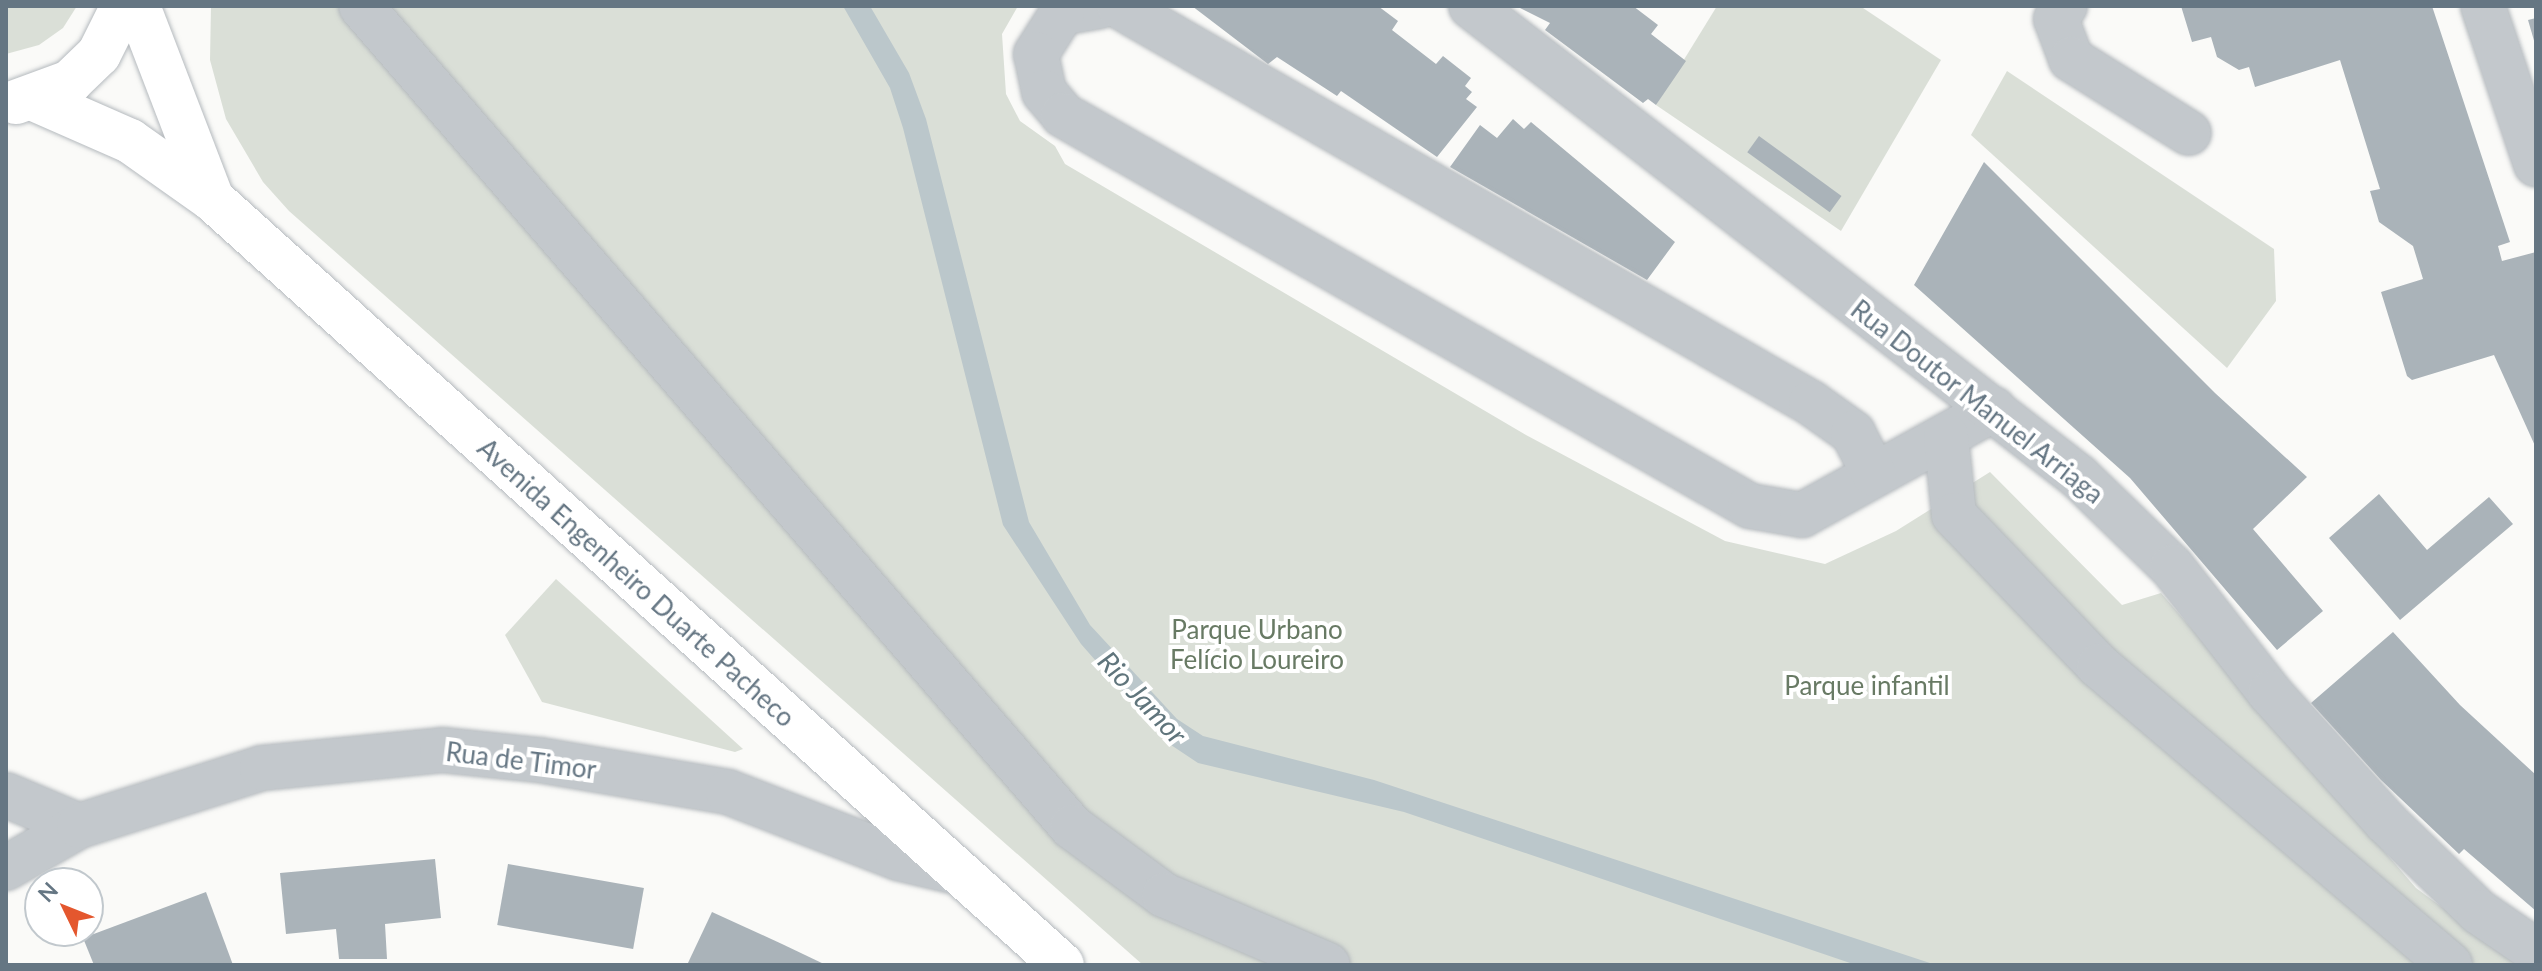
<!DOCTYPE html>
<html>
<head>
<meta charset="utf-8">
<style>
	body { margin:0 }
	#map { position:relative; width:2542px; height:971px; overflow:hidden; background:#fafaf8; font-family:Lato,sans-serif }
	div>[style] { position:absolute }
	.green>* { inset:0; background:#dadfd7 }
	.water>* { inset:0; background:#bbc7cb }
	.building>* { inset:0; background:#aab3b9; transform-origin:0 0 }
	.roads { filter:drop-shadow(0 0 2px #b5babe) drop-shadow(0 0 2px #b5babe) }
	.minor>* { height:44px; margin:-22px; padding:0 22px; transform-origin:22px; border-radius:22px; background:#c3c8cc }
	.major>* { height:44px; margin:-22px; padding:0 22px; transform-origin:22px; border-radius:22px; background:#fff }
	span { translate:-50% -50%; white-space:nowrap; text-align:center; line-height:1.15; -webkit-text-stroke:8px #fff; paint-order:stroke }
	.street-label { font-size:26px; color:#657683 }
	.park-label { font-size:26px; color:#687a64 }
	.water-label { font-size:28px; color:#60757c; font-style:italic }
	.frame { position:absolute; inset:0; border:8px solid #657683; pointer-events:none }
	.north { position:absolute; left:24px; top:867px; width:80px; height:80px; box-sizing:border-box; background:#fff; border:2px solid #c1c8cd; border-radius:50%; rotate:313deg; font-size:22px; font-weight:700; line-height:32px; text-align:center; color:#657683 }
	.north::after { content:''; display:block; margin:auto; width:28px; height:36px; background:#e4572e; clip-path:polygon(50% 0,100% 100%,50% 72%,0 100%) }
</style>
</head>
<body>
<div id="map">
	<div class="green">
		<i style="clip-path:polygon(6px 6px,77px 6px,63px 28px,39px 45px,6px 54px)"></i>
		<i style="clip-path:polygon(211px 6px,1018px 6px,1002px 34px,1006px 94px,1020px 121px,1055px 146px,1065px 164px,1526px 435px,1725px 541px,1825px 564px,1896px 531px,1990px 472px,2122px 605px,2161px 593px,2416px 888px,2520px 965px,1143px 965px,289px 211px,263px 182px,226px 119px,210px 60px)"></i>
		<i style="clip-path:polygon(1717px 6px,1860px 6px,1941px 60px,1841px 231px,1656px 105px)"></i>
		<i style="clip-path:polygon(2007px 71px,2274px 249px,2276px 301px,2227px 368px,1971px 135px)"></i>
		<i style="clip-path:polygon(556px 579px,743px 749px,735px 752px,542px 702px,505px 635px)"></i>
	</div>
	<div class="water">
		<i style="clip-path:polygon(843px 6px,870px 6px,909px 73px,926px 119px,1029px 522px,1090px 625px,1177px 719px,1203px 736px,1374px 780px,1936px 965px,1856px 965px,1404px 812px,1198px 763px,1168px 743px,1081px 644px,1003px 525px,903px 128px,890px 88px)"></i>
	</div>
	<div class="building">
		<i style="clip-path:polygon(1192px 6px,1378px 6px,1398px 21px,1392px 30px,1436px 64px,1443px 56px,1471px 78px,1465px 86px,1472px 92px,1466px 99px,1477px 107px,1437px 157px,1341px 91px,1337px 96px,1277px 57px,1268px 64px)"></i>
		<i style="clip-path:polygon(1516px 6px,1633px 6px,1658px 25px,1651px 34px,1686px 61px,1656px 105px,1648px 99px,1643px 103px,1545px 30px,1550px 23px)"></i>
		<i style="clip-path:polygon(2181px 6px,2432px 6px,2510px 242px,2498px 246px,2502px 261px,2536px 252px,2536px 448px,2494px 355px,2412px 380px,2407px 376px,2381px 292px,2423px 279px,2413px 246px,2379px 222px,2370px 191px,2380px 189px,2340px 60px,2255px 87px,2249px 67px,2239px 70px,2217px 57px,2211px 37px,2192px 42px)"></i>
		<i style="clip-path:polygon(2536px 18px,2536px 44px,2535px 44px,2528px 20px)"></i>
		<i style="clip-path:polygon(1513px 119px,1524px 129px,1531px 122px,1675px 242px,1647px 280px,1450px 167px,1480px 125px,1497px 138px)"></i>
		<i style="left:1759px;top:136px;width:102px;height:20px;rotate:36deg"></i>
		<i style="clip-path:polygon(1984px 162px,2215px 393px,2307px 477px,2253px 529px,2323px 611px,2277px 650px,2130px 478px,1914px 285px)"></i>
		<i style="clip-path:polygon(2379px 494px,2427px 550px,2489px 497px,2513px 524px,2400px 620px,2329px 538px)"></i>
		<i style="clip-path:polygon(2393px 632px,2460px 705px,2536px 775px,2536px 911px,2464px 849px,2459px 854px,2381px 780px,2311px 703px)"></i>
		<i style="clip-path:polygon(435px 859px,441px 918px,385px 924px,387px 959px,339px 959px,336px 929px,286px 934px,280px 873px)"></i>
		<i style="left:508px;top:864px;width:138px;height:62px;rotate:10deg"></i>
		<i style="clip-path:polygon(206px 892px,233px 965px,94px 965px,83px 938px)"></i>
		<i style="clip-path:polygon(712px 912px,782px 944px,826px 965px,687px 965px)"></i>
	</div>
	<div class="roads">
		<div class="minor">
			<i style="left:361px;top:6px;width:1086px;rotate:49.11deg"></i>
			<i style="left:1072px;top:827px;width:114px;rotate:36.5deg"></i>
			<i style="left:1164px;top:895px;width:178px;rotate:23.1deg"></i>
			<i style="left:1100px;top:6px;width:39px;rotate:170deg"></i>
			<i style="left:1062px;top:13px;width:49px;rotate:122.4deg"></i>
			<i style="left:1036px;top:54px;width:39px;rotate:78deg"></i>
			<i style="left:1044px;top:92px;width:30px;rotate:50deg"></i>
			<i style="left:1063px;top:115px;width:790px;rotate:29.65deg"></i>
			<i style="left:1750px;top:506px;width:53px;rotate:9.8deg"></i>
			<i style="left:1802px;top:515px;width:219px;rotate:-28.9deg"></i>
			<i style="left:1119px;top:6px;width:798px;rotate:29.84deg"></i>
			<i style="left:1811px;top:403px;width:52px;rotate:35.5deg"></i>
			<i style="left:1853px;top:433px;width:46px;rotate:62.9deg"></i>
			<i style="left:1471px;top:6px;width:769px;rotate:37.76deg"></i>
			<i style="left:2079px;top:477px;width:129px;rotate:44.1deg"></i>
			<i style="left:2172px;top:567px;width:160px;rotate:52.1deg"></i>
			<i style="left:2270px;top:693px;width:173px;rotate:48deg"></i>
			<i style="left:2386px;top:822px;width:129px;rotate:44.1deg"></i>
			<i style="left:2479px;top:912px;width:69px;rotate:34.4deg"></i>
			<i style="left:2065px;top:6px;width:16px;rotate:125deg"></i>
			<i style="left:2056px;top:19px;width:43px;rotate:69.4deg"></i>
			<i style="left:2071px;top:59px;width:139px;rotate:32.1deg"></i>
			<i style="left:2483px;top:6px;width:167px;rotate:71.5deg"></i>
			<i style="left:1946px;top:436px;width:79px;rotate:84.2deg"></i>
			<i style="left:1954px;top:515px;width:209px;rotate:46.2deg"></i>
			<i style="left:2099px;top:666px;width:461px;rotate:40.4deg"></i>
			<i style="left:6px;top:795px;width:79px;rotate:23deg"></i>
			<i style="left:6px;top:868px;width:84px;rotate:-29.9deg"></i>
			<i style="left:79px;top:826px;width:192px;rotate:-17.6deg"></i>
			<i style="left:262px;top:768px;width:181px;rotate:-5.7deg"></i>
			<i style="left:442px;top:750px;width:98px;rotate:5.9deg"></i>
			<i style="left:539px;top:760px;width:192px;rotate:9.6deg"></i>
			<i style="left:728px;top:792px;width:182px;rotate:21.2deg"></i>
			<i style="left:898px;top:858px;width:61px;rotate:13.3deg"></i>
		</div>
		<div class="major">
			<i style="left:138px;top:6px;width:207px;rotate:69deg"></i>
			<i style="left:32px;top:98px;width:107px;rotate:23.7deg"></i>
			<i style="left:130px;top:141px;width:100px;rotate:35.3deg"></i>
			<i style="left:212px;top:199px;width:1144px;rotate:42.02deg"></i>
			<i style="left:16px;top:102px;width:58px;rotate:-20.3deg"></i>
			<i style="left:70px;top:82px;width:40px;rotate:-44deg"></i>
			<i style="left:99px;top:54px;width:54px;rotate:-63.4deg"></i>
		</div>
	</div>
	<div class="street-label">
		<span style="left:1977px;top:402px;rotate:38deg">Rua Doutor Manuel Arriaga</span>
		<span style="left:636px;top:583px;rotate:42deg">Avenida Engenheiro Duarte Pacheco</span>
		<span style="left:521px;top:761px;rotate:7deg">Rua de Timor</span>
	</div>
	<div class="park-label">
		<span style="left:1257px;top:645px">Parque Urbano<br>Felício Loureiro</span>
		<span style="left:1867px;top:686px">Parque infantil</span>
	</div>
	<div class="water-label">
		<span style="left:1143px;top:697px;rotate:47deg">Rio Jamor</span>
	</div>
	<div class="frame"></div>
	<div class="north">N</div>
</div>
</body>
</html>
